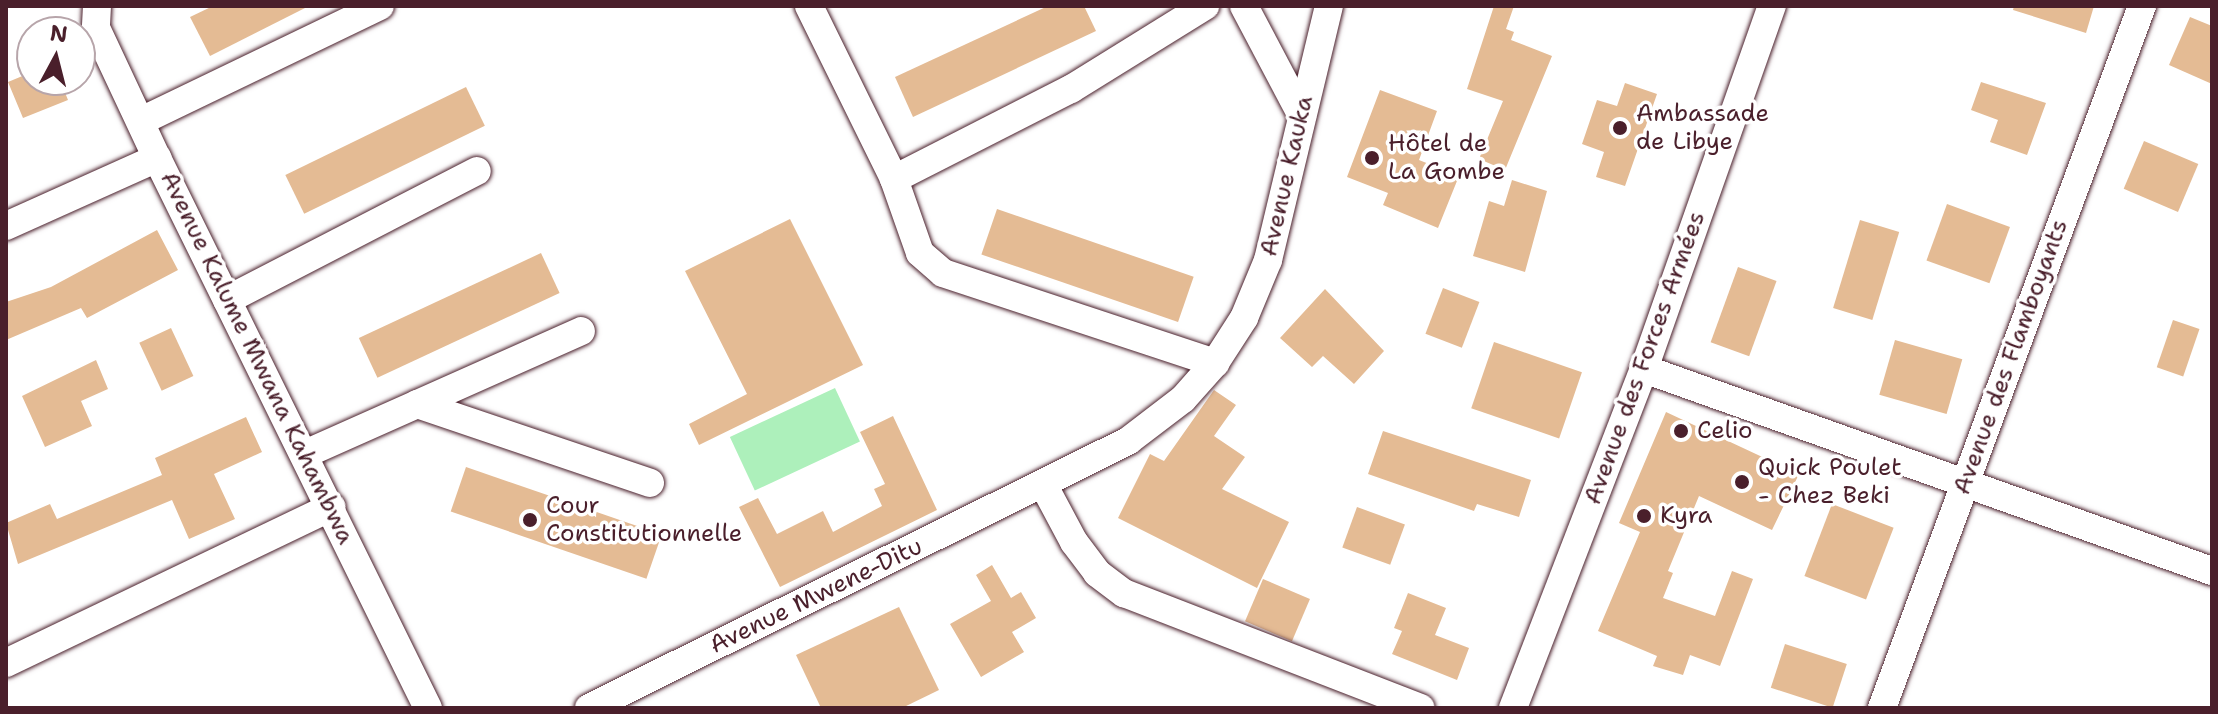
<!DOCTYPE html>
<html>
<head>
<meta charset="utf-8">
<style>
	body { margin:0 }
	#map { position:relative; width:2218px; height:714px; overflow:hidden; background:#fff; font-family:"Shantell Sans",sans-serif }
	div>[style] { position:absolute }
	.green>* { inset:0; background:#adf0bb; transform-origin:0 0 }
	.building>* { inset:0; background:#e4bb94; transform-origin:0 0 }
	.roads { filter:drop-shadow(0 0 2px #4a1f2b) drop-shadow(0 0 2px #4a1f2b) }
	.minor>* { height:28px; margin:-14px; padding:0 14px; transform-origin:14px; border-radius:14px; background:#fff }
	.dots>* { width:22px; height:22px; translate:-50% -50%; box-sizing:border-box; border:4px solid #fff; border-radius:50% }
	span { translate:-50% -50%; white-space:nowrap; text-align:center; line-height:1.15; -webkit-text-stroke:7px #fff; paint-order:stroke }
	.poi-label { font-size:24px; color:#4a1f2b }
	.left { translate:0 -50%; text-align:left }
	.street-label { font-size:24px; color:#4a1f2b }
	.frame { position:absolute; inset:0; border:8px solid #4a1f2b; pointer-events:none }
	.north { position:absolute; left:16px; top:16px; width:80px; height:80px; box-sizing:border-box; background:#fff; border:2px solid #b7a5aa; border-radius:50%; rotate:7deg; font-size:22px; font-weight:700; line-height:32px; text-align:center; color:#4a1f2b }
	.north::after { content:''; display:block; margin:auto; width:28px; height:36px; background:#4a1f2b; clip-path:polygon(50% 0,100% 100%,50% 72%,0 100%) }
</style>
</head>
<body>
<div id="map">
	<div class="green">
		<i style="left:835px;top:388px;width:59px;height:116px;rotate:65deg"></i>
	</div>
	<div class="building">
		<i style="clip-path:polygon(213px 6px,309px 6px,210px 56px,190px 17px)"></i>
		<i style="clip-path:polygon(1048px 6px,1084px 6px,1096px 31px,913px 117px,895px 77px)"></i>
		<i style="clip-path:polygon(1494px 6px,1514px 6px,1506px 29px,1514px 32px,1511px 40px,1552px 56px,1505px 170px,1479px 159px,1503px 101px,1467px 89px)"></i>
		<i style="clip-path:polygon(2014px 6px,2094px 6px,2086px 33px,2013px 10px)"></i>
		<i style="clip-path:polygon(2190px 17px,2212px 26px,2212px 84px,2169px 65px)"></i>
		<i style="clip-path:polygon(32px 72px,32px 80px,60px 80px,68px 100px,23px 118px,8px 82px)"></i>
		<i style="clip-path:polygon(1981px 82px,2046px 103px,2027px 155px,1990px 142px,1998px 120px,1971px 110px)"></i>
		<i style="clip-path:polygon(1625px 83px,1657px 94px,1625px 186px,1596px 177px,1604px 152px,1582px 144px,1597px 100px,1617px 106px)"></i>
		<i style="left:466px;top:87px;width:43px;height:201px;rotate:64deg"></i>
		<i style="clip-path:polygon(1380px 90px,1437px 111px,1419px 160px,1459px 176px,1438px 228px,1383px 205px,1388px 193px,1347px 177px)"></i>
		<i style="left:2144px;top:141px;width:59px;height:52px;rotate:23deg"></i>
		<i style="clip-path:polygon(1512px 180px,1547px 191px,1525px 272px,1473px 256px,1489px 201px,1504px 206px)"></i>
		<i style="left:1947px;top:204px;width:67px;height:60px;rotate:20deg"></i>
		<i style="left:997px;top:209px;width:208px;height:48px;rotate:19deg"></i>
		<i style="clip-path:polygon(790px 219px,863px 365px,699px 445px,689px 424px,747px 394px,685px 271px)"></i>
		<i style="left:1860px;top:220px;width:41px;height:92px;rotate:17deg"></i>
		<i style="clip-path:polygon(157px 230px,178px 270px,87px 318px,81px 308px,6px 340px,6px 302px,51px 287px)"></i>
		<i style="left:541px;top:253px;width:44px;height:201px;rotate:65deg"></i>
		<i style="left:1738px;top:267px;width:41px;height:80px;rotate:20deg"></i>
		<i style="left:1443px;top:288px;width:39px;height:49px;rotate:21deg"></i>
		<i style="clip-path:polygon(1325px 289px,1384px 351px,1354px 384px,1323px 356px,1312px 367px,1280px 338px)"></i>
		<i style="left:2173px;top:320px;width:28px;height:50px;rotate:19deg"></i>
		<i style="left:171px;top:328px;width:53px;height:35px;rotate:65deg"></i>
		<i style="left:1895px;top:340px;width:70px;height:57px;rotate:16deg"></i>
		<i style="left:1494px;top:342px;width:93px;height:70px;rotate:19deg"></i>
		<i style="clip-path:polygon(96px 360px,108px 389px,81px 401px,92px 426px,45px 447px,22px 396px)"></i>
		<i style="clip-path:polygon(1214px 390px,1236px 405px,1214px 436px,1245px 457px,1222px 489px,1289px 522px,1257px 588px,1118px 518px,1150px 454px,1164px 461px)"></i>
		<i style="clip-path:polygon(1666px 412px,1799px 474px,1772px 530px,1699px 496px,1668px 571px,1673px 573px,1663px 598px,1715px 616px,1732px 571px,1753px 579px,1720px 666px,1690px 655px,1683px 675px,1653px 666px,1657px 656px,1598px 631px,1640px 532px,1619px 523px)"></i>
		<i style="clip-path:polygon(893px 416px,937px 510px,780px 587px,739px 507px,758px 498px,777px 534px,823px 511px,833px 532px,882px 506px,874px 489px,885px 484px,860px 432px)"></i>
		<i style="clip-path:polygon(246px 417px,262px 452px,214px 474px,235px 519px,189px 539px,172px 500px,18px 564px,6px 523px,50px 504px,57px 519px,162px 475px,155px 458px)"></i>
		<i style="clip-path:polygon(1383px 431px,1531px 480px,1519px 517px,1477px 504px,1474px 511px,1368px 474px)"></i>
		<i style="left:466px;top:467px;width:207px;height:47px;rotate:19deg"></i>
		<i style="left:1832px;top:504px;width:66px;height:77px;rotate:21deg"></i>
		<i style="left:1357px;top:507px;width:51px;height:43px;rotate:20deg"></i>
		<i style="clip-path:polygon(992px 565px,1011px 598px,1021px 592px,1036px 618px,1012px 632px,1024px 652px,981px 677px,950px 624px,991px 601px,976px 575px)"></i>
		<i style="left:1263px;top:579px;width:51px;height:46px;rotate:23deg"></i>
		<i style="clip-path:polygon(1408px 593px,1446px 608px,1435px 635px,1469px 648px,1457px 680px,1392px 654px,1402px 631px,1394px 628px)"></i>
		<i style="clip-path:polygon(899px 607px,939px 690px,902px 708px,821px 708px,796px 655px)"></i>
		<i style="left:1785px;top:644px;width:65px;height:46px;rotate:18deg"></i>
	</div>
	<div class="roads">
		<div class="minor">
			<i style="left:97px;top:6px;width:22px;rotate:93deg"></i>
			<i style="left:96px;top:28px;width:144px;rotate:64.9deg"></i>
			<i style="left:157px;top:158px;width:613px;rotate:63.77deg"></i>
			<i style="left:809px;top:6px;width:193px;rotate:63.8deg"></i>
			<i style="left:894px;top:179px;width:78px;rotate:70.6deg"></i>
			<i style="left:920px;top:253px;width:30px;rotate:41deg"></i>
			<i style="left:943px;top:273px;width:287px;rotate:18.3deg"></i>
			<i style="left:1244px;top:6px;width:124px;rotate:62.2deg"></i>
			<i style="left:141px;top:121px;width:265px;rotate:-25.7deg"></i>
			<i style="left:894px;top:179px;width:199px;rotate:-27deg"></i>
			<i style="left:1071px;top:89px;width:158px;rotate:-31.8deg"></i>
			<i style="left:6px;top:226px;width:166px;rotate:-24.2deg"></i>
			<i style="left:227px;top:300px;width:281px;rotate:-27.3deg"></i>
			<i style="left:1644px;top:369px;width:603px;rotate:19.58deg"></i>
			<i style="left:417px;top:404px;width:246px;rotate:18.7deg"></i>
			<i style="left:305px;top:454px;width:302px;rotate:-24deg"></i>
			<i style="left:1043px;top:484px;width:66px;rotate:61.9deg"></i>
			<i style="left:1074px;top:542px;width:39px;rotate:53deg"></i>
			<i style="left:1097px;top:573px;width:34px;rotate:37deg"></i>
			<i style="left:1124px;top:593px;width:318px;rotate:21.2deg"></i>
			<i style="left:6px;top:663px;width:361px;rotate:-25.6deg"></i>
			<i style="left:589px;top:708px;width:602px;rotate:-26.35deg"></i>
			<i style="left:1128px;top:441px;width:69px;rotate:-37.4deg"></i>
			<i style="left:1183px;top:399px;width:48px;rotate:-48.4deg"></i>
			<i style="left:1215px;top:363px;width:54px;rotate:-57.2deg"></i>
			<i style="left:1244px;top:318px;width:63px;rotate:-67.5deg"></i>
			<i style="left:1268px;top:260px;width:261px;rotate:-76.5deg"></i>
			<i style="left:1513px;top:708px;width:363px;rotate:-68.9deg"></i>
			<i style="left:1644px;top:369px;width:385px;rotate:-70.6deg"></i>
			<i style="left:1882px;top:708px;width:749px;rotate:-69.68deg"></i>
		</div>
	</div>
	<div class="dots">
		<i style="left:1620px;top:128px;background:#4a1f2b"></i>
		<i style="left:1372px;top:158px;background:#4a1f2b"></i>
		<i style="left:1681px;top:431px;background:#4a1f2b"></i>
		<i style="left:1742px;top:482px;background:#4a1f2b"></i>
		<i style="left:1644px;top:516px;background:#4a1f2b"></i>
		<i style="left:530px;top:520px;background:#4a1f2b"></i>
	</div>
	<div class="poi-label">
		<span class="left" style="left:1636px;top:128px">Ambassade<br>de Libye</span>
		<span class="left" style="left:1388px;top:158px">Hôtel de<br>La Gombe</span>
		<span class="left" style="left:1697px;top:431px">Celio</span>
		<span class="left" style="left:1758px;top:482px">Quick Poulet<br>- Chez Beki</span>
		<span class="left" style="left:546px;top:520px">Cour<br>Constitutionnelle</span>
		<span class="left" style="left:1660px;top:516px">Kyra</span>
	</div>
	<div class="street-label">
		<span style="left:1287px;top:176px;rotate:-77deg">Avenue Kauka</span>
		<span style="left:2011px;top:357px;rotate:-70deg">Avenue des Flamboyants</span>
		<span style="left:257px;top:358px;rotate:64deg">Avenue Kalume Mwana Kahambwa</span>
		<span style="left:1645px;top:358px;rotate:-70deg">Avenue des Forces Armées</span>
		<span style="left:816px;top:596px;rotate:-26deg">Avenue Mwene-Ditu</span>
	</div>
	<div class="frame"></div>
	<div class="north">N</div>
</div>
</body>
</html>
